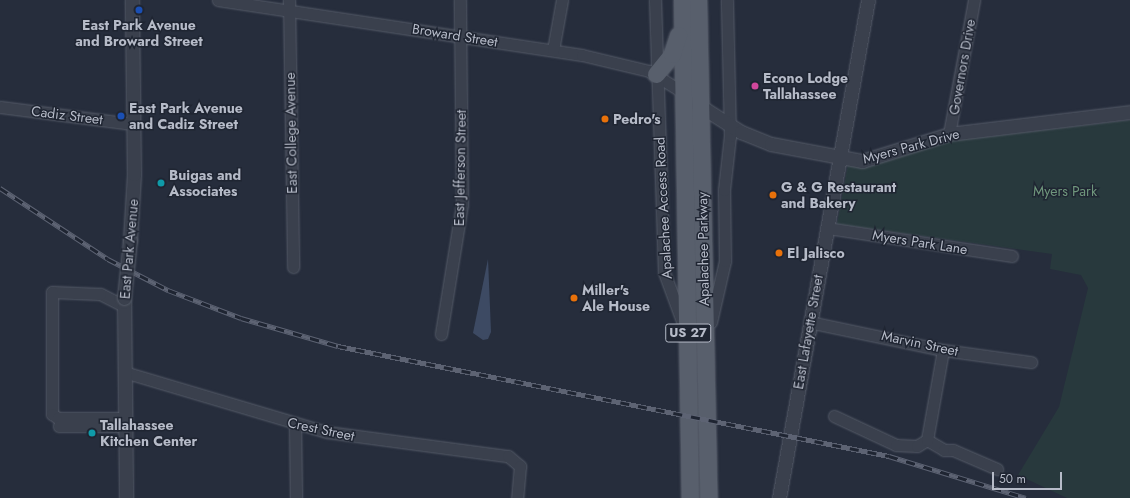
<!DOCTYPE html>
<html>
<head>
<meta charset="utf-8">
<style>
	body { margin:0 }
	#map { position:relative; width:1130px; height:498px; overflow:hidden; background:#262d3c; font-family:Jost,sans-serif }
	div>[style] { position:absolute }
	.green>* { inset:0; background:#28393d }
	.water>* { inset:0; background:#3d4a63 }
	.roads { filter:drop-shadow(0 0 1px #555b68) drop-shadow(0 0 1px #555b68) }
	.minor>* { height:11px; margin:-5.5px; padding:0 5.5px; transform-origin:5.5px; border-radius:5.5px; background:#3a404d }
	.tertiary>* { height:13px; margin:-6.5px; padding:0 6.5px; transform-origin:6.5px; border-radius:6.5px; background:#3a404d }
	.primary>* { height:17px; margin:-8.5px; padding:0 8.5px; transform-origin:8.5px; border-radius:8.5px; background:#585f6c }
	.rail>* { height:4.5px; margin-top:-2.25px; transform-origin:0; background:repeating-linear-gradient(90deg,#1f2532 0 9px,#5d6373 0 18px); box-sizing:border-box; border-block:1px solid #5d6373 }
	.bridges { filter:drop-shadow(0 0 1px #555b68) drop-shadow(0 0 1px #555b68) }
	.tertiary-bridge>* { height:13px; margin:-6.5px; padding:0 6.5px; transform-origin:6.5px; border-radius:6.5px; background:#3a404d }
	.dots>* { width:11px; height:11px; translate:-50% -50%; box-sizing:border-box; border:2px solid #1f2532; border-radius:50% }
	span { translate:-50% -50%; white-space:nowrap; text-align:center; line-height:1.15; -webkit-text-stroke:3px #1f2532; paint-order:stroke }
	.shield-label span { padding:1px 3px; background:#1f2532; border:1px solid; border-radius:3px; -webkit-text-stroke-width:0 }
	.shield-label { font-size:13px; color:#b6bbc8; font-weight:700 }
	.poi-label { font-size:14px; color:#b6bbc8; font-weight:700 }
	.left { translate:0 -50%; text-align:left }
	.street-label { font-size:14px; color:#b6bbc8 }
	.park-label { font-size:14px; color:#6f967c }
	.scale { position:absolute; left:992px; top:472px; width:70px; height:18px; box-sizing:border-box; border:2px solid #b6bbc8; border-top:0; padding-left:5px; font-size:12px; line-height:14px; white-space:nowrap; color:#b6bbc8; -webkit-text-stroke:3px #1f2532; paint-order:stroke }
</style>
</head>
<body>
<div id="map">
	<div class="green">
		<i style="clip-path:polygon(1130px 120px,1130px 498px,1067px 498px,1018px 475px,1059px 407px,1088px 288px,1081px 275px,1050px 269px,1052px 254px,837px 224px,848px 164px,865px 165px,949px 141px)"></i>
	</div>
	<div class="water">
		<i style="clip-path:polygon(488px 259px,491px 332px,488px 339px,483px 340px,473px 333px)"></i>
	</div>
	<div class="roads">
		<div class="minor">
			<i style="left:218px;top:0;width:368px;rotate:8.6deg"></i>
			<i style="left:582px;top:55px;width:69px;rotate:13.4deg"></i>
			<i style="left:649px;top:71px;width:41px;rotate:32.2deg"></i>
			<i style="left:289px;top:0;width:267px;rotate:89.1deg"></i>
			<i style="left:655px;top:0;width:272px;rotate:88.1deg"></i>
			<i style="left:664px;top:272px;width:52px;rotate:69.8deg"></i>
			<i style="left:553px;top:50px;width:51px;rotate:-79.8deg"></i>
			<i style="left:0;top:107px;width:134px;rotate:7.3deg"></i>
			<i style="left:949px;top:134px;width:136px;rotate:-79.4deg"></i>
			<i style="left:827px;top:228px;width:187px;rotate:8.6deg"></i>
			<i style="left:124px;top:306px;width:27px;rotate:-153deg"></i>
			<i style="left:100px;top:294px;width:48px;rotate:-177.6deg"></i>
			<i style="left:52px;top:292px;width:122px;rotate:90deg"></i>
			<i style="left:52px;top:414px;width:7px;rotate:34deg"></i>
			<i style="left:58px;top:418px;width:67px"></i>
			<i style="left:711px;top:322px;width:63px;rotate:-77.1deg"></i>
			<i style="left:725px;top:261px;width:71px;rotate:-90.8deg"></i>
			<i style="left:724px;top:190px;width:54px;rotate:-83.7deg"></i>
			<i style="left:730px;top:136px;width:136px;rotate:-91.3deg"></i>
			<i style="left:809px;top:322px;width:137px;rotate:11.8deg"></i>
			<i style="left:943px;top:350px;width:89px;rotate:7.8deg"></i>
			<i style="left:441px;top:334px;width:132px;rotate:-80.8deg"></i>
			<i style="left:462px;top:204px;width:204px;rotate:-90.6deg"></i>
			<i style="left:124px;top:372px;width:212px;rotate:16.5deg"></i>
			<i style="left:327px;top:432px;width:183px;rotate:7.6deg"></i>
			<i style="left:508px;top:456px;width:16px;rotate:40deg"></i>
			<i style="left:520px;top:466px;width:32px;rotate:95deg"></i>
			<i style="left:834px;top:416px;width:68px;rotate:25.1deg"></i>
			<i style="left:896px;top:445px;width:21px;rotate:3deg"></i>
			<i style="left:917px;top:446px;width:12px;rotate:-31deg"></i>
			<i style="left:927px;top:440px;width:20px;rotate:30deg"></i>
			<i style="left:944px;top:450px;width:9px"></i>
			<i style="left:953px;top:450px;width:48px;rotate:23.4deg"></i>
			<i style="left:295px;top:424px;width:74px;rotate:89.2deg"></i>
			<i style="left:59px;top:426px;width:66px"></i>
			<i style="left:927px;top:440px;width:91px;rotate:-79.9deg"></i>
		</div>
		<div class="tertiary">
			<i style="left:694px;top:102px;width:56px;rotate:32.6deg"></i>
			<i style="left:741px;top:132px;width:32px;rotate:22deg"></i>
			<i style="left:771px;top:144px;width:93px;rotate:10.6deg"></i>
			<i style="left:862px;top:161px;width:91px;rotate:-17.2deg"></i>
			<i style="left:949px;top:134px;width:182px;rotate:-6.9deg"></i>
			<i style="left:130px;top:240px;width:66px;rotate:-86.5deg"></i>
			<i style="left:134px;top:174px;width:174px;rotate:-90.7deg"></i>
			<i style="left:124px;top:298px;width:200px;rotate:89.4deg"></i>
			<i style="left:779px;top:498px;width:506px;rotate:-79.87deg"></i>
		</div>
		<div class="primary">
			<i style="left:682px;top:0;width:498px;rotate:89.1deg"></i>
			<i style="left:698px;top:0;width:498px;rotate:88.8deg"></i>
			<i style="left:656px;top:74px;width:26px;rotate:-51deg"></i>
			<i style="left:672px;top:54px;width:20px;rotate:-72deg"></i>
		</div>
	</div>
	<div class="rail">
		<i style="left:0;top:188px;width:129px;rotate:33.3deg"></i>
		<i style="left:108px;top:259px;width:68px;rotate:27.3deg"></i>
		<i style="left:168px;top:290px;width:78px;rotate:21deg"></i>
		<i style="left:241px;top:318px;width:101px;rotate:16.1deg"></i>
		<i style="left:338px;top:346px;width:562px;rotate:11.29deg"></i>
		<i style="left:889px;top:456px;width:143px;rotate:17deg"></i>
	</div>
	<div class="bridges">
		<div class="tertiary-bridge">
			<i style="left:124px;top:298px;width:58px;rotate:-84.1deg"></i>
		</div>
	</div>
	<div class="dots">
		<i style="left:139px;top:10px;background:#1a4fb4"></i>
		<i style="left:755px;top:86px;background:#d1479c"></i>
		<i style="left:121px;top:116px;background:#1a4fb4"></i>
		<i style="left:605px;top:119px;background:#e8710a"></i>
		<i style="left:161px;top:183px;background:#0f9aa8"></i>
		<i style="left:773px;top:195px;background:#e8710a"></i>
		<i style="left:779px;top:253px;background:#e8710a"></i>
		<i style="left:574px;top:298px;background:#e8710a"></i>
		<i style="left:92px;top:433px;background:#0f9aa8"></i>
	</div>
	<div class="shield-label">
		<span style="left:688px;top:333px">US 27</span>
	</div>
	<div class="poi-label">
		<span style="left:139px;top:33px">East Park Avenue<br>and Broward Street</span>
		<span class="left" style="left:763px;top:86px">Econo Lodge<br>Tallahassee</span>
		<span class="left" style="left:129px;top:116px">East Park Avenue<br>and Cadiz Street</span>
		<span class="left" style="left:613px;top:119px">Pedro's</span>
		<span class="left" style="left:169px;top:183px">Buigas and<br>Associates</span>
		<span class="left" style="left:781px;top:195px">G &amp; G Restaurant<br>and Bakery</span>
		<span class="left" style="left:787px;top:253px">El Jalisco</span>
		<span class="left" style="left:582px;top:298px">Miller's<br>Ale House</span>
		<span class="left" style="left:100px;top:433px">Tallahassee<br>Kitchen Center</span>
	</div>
	<div class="street-label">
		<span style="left:455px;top:35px;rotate:9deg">Broward Street</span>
		<span style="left:962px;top:67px;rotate:-80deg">Governors Drive</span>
		<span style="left:67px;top:115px;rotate:7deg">Cadiz Street</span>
		<span style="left:291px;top:133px;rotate:-91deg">East College Avenue</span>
		<span style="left:911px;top:146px;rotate:-15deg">Myers Park Drive</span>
		<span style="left:460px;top:168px;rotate:-89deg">East Jefferson Street</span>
		<span style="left:663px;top:208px;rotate:-93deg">Apalachee Access Road</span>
		<span style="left:920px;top:242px;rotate:9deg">Myers Park Lane</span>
		<span style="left:129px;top:249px;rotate:-85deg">East Park Avenue</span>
		<span style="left:703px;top:249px;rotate:-91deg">Apalachee Parkway</span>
		<span style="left:808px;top:332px;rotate:-80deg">East Lafayette Street</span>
		<span style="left:920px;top:343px;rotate:12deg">Marvin Street</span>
		<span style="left:321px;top:429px;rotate:12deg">Crest Street</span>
	</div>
	<div class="park-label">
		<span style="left:1065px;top:191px">Myers Park</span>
	</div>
	<div class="scale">50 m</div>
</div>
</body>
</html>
